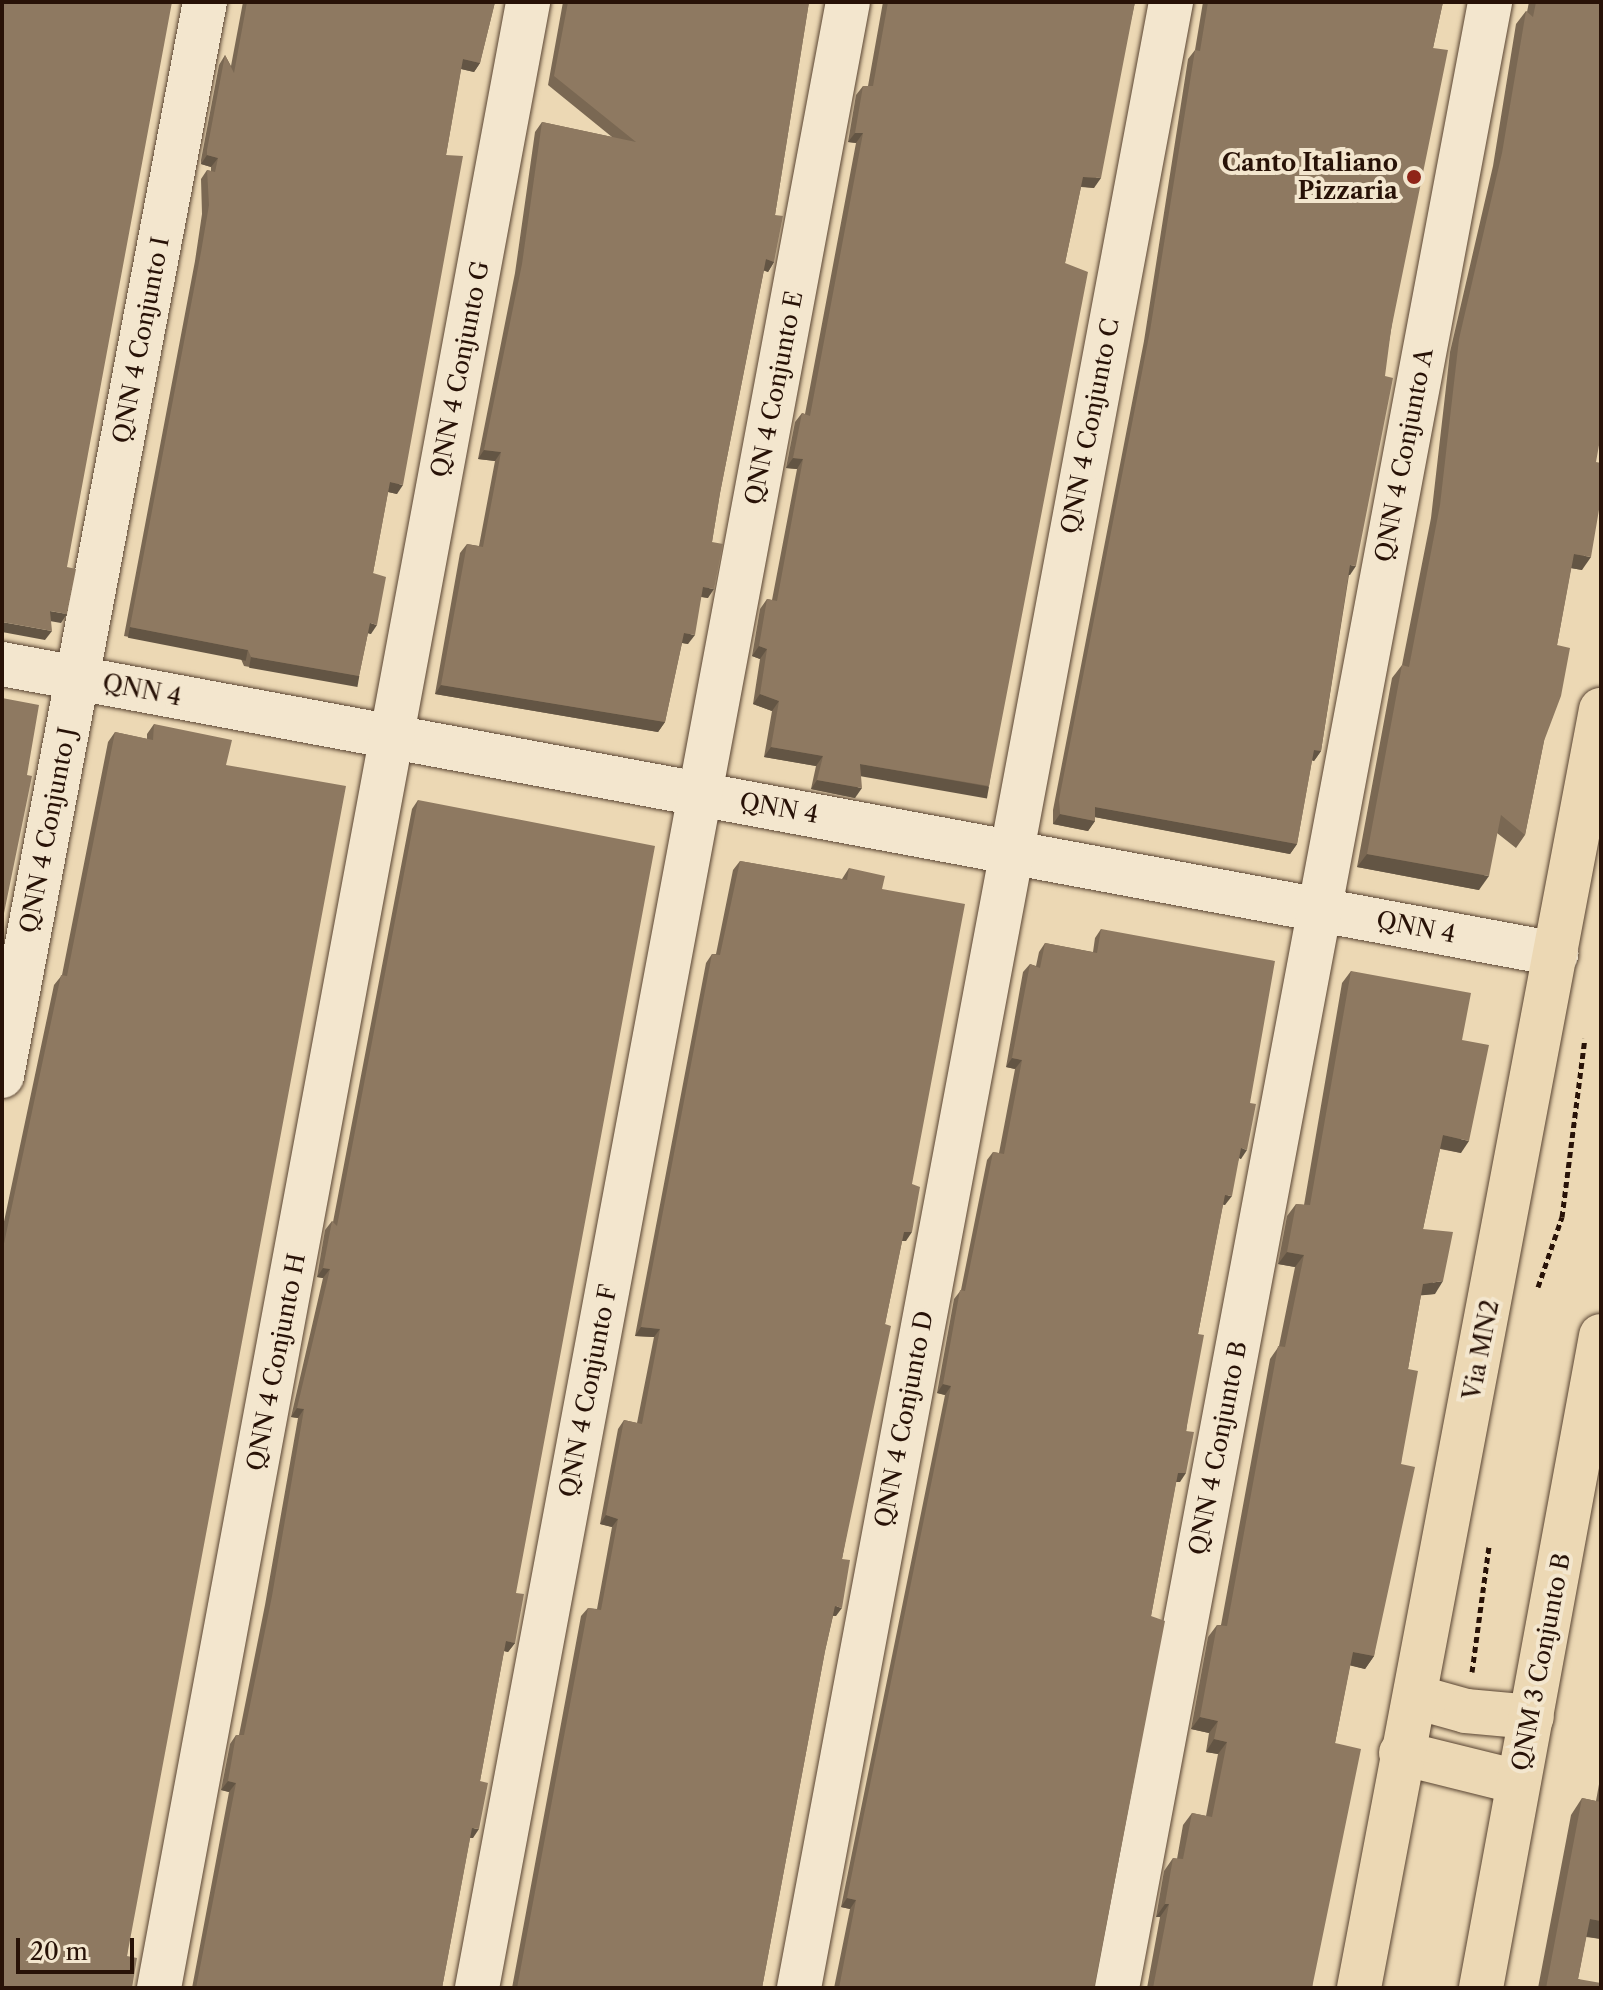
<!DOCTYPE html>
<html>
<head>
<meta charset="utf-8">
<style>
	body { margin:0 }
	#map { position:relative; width:1603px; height:1990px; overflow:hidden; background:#ecd8b4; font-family:"Libre Caslon Text",serif }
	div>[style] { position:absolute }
	.path>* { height:5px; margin-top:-2.5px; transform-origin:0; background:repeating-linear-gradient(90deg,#281207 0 6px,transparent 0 10px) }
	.roads { filter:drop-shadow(0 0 2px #594432) drop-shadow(0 0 2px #594432) }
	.minor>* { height:44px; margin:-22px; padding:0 22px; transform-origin:22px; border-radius:22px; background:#f3e6ce }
	.major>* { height:44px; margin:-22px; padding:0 22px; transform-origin:22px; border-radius:22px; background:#ecd8b4 }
	.wall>* { inset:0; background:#7a6853 }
	.shaded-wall>* { inset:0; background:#635544; transform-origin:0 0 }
	.building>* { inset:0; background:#8e7961 }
	.dots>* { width:22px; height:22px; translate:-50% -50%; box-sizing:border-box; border:4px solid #f3e6ce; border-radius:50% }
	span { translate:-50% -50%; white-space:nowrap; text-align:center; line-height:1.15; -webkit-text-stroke:8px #f3e6ce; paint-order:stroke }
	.poi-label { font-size:24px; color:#281207; font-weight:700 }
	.right { translate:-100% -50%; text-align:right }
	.street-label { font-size:24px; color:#281207 }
	.frame { position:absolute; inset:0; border:4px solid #281207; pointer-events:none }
	.scale { position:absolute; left:16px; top:1938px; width:118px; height:36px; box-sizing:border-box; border:4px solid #281207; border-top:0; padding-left:10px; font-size:24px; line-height:28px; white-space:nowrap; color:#281207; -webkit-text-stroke:6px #f3e6ce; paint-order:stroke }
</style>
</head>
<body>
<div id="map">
	<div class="path">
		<i style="left:1538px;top:1287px;width:74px;rotate:-71.1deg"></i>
		<i style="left:1562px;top:1217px;width:180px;rotate:-82.7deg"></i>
		<i style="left:1472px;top:1672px;width:126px;rotate:-82.3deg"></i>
	</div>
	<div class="roads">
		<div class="minor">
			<i style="left:2px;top:664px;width:1581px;rotate:10.57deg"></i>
			<i style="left:2px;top:1076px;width:1093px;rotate:-79.3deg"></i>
			<i style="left:159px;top:1988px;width:2020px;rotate:-79.47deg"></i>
			<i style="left:477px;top:1988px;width:2020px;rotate:-79.42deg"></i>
			<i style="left:799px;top:1988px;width:2021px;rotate:-79.39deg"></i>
			<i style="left:1117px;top:1988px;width:2021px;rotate:-79.36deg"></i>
		</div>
		<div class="major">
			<i style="left:1416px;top:1697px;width:52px;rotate:15.6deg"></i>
			<i style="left:1466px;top:1711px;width:66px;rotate:5.2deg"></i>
			<i style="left:1401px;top:1753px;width:121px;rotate:13.9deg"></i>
			<i style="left:1359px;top:1988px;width:1301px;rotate:-79.28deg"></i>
			<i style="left:1481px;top:1988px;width:663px;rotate:-79.57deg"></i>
		</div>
	</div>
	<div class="wall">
		<i style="clip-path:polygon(243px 2px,495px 2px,480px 63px,474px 72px,461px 69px,446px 155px,397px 494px,388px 492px,373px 573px,371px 634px,368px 633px,359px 676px,353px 685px,244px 666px,241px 659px,124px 636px,195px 261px,202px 214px,201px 179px,207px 170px,211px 171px,211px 167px,201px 164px,201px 160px,219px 65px,225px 55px,231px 66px)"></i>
		<i style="clip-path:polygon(563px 2px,809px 2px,775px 215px,774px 262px,768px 272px,764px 270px,720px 493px,712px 542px,708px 598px,701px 597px,688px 644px,682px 643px,665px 722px,658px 732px,435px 694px,460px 553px,467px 544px,479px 546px,495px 461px,478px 459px,515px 273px,535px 132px,542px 122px,612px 137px,548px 85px)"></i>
		<i style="clip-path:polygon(883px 2px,1135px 2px,1094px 188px,1081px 187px,1065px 263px,989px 786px,982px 796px,861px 775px,855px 798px,811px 789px,816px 766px,764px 757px,772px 711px,753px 704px,760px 659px,752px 656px,760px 609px,767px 599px,772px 600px,797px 469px,786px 468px,795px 422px,802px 413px,805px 414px,856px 143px,848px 142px,856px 95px,863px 86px,868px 86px)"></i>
		<i style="clip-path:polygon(1203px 2px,1443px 2px,1433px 48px,1391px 330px,1349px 575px,1321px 751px,1314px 761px,1312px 760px,1297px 844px,1290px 854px,1095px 817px,1095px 821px,1088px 831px,1053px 824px,1053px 810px,1144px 341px,1188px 59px,1195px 50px)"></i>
		<i style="clip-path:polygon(1529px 2px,1601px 2px,1596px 462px,1582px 570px,1571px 568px,1557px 645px,1544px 741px,1525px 835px,1516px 848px,1497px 833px,1479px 890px,1357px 867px,1392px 678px,1402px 665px,1431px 518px,1450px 352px,1493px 166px,1516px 24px,1526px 11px,1527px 12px)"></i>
		<i style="clip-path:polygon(154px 724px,226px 765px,127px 1956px,2px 1988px,2px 1231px,54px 985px,62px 975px,108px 742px,115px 732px,147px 739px,147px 734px)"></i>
		<i style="clip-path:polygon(418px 800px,516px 1593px,515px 1643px,508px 1652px,504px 1651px,480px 1781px,473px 1838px,470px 1838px,442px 1988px,192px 1988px,229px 1792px,221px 1790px,230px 1744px,236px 1735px,239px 1735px,265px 1605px,298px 1418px,291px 1417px,323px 1278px,317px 1277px,325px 1230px,332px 1221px,333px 1222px,412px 809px)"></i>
		<i style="clip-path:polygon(740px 861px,842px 879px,849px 868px,882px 889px,912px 1184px,906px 1241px,902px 1241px,885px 1324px,842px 1559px,836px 1616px,833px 1616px,825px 1651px,762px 1988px,512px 1988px,581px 1616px,588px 1608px,597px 1609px,612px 1527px,600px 1524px,618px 1429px,624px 1420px,637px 1423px,654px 1337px,635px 1336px,706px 963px,712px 954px,716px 954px,733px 870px)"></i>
		<i style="clip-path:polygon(1101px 929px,1250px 1103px,1241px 1159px,1239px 1158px,1225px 1205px,1223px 1204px,1198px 1334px,1180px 1482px,1176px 1482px,1151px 1616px,1094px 1988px,834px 1988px,850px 1909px,841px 1907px,945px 1395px,937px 1393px,954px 1299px,961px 1290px,987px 1160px,993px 1152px,999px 1153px,1015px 1069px,1006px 1067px,1023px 972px,1030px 964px,1036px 966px,1039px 952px,1045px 943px,1093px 952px,1095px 938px)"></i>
		<i style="clip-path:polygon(1351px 971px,1462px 1040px,1461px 1153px,1440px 1149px,1423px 1229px,1435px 1294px,1421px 1295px,1408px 1369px,1401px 1464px,1374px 1656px,1365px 1669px,1350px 1665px,1335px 1743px,1312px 1988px,1147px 1988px,1160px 1917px,1156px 1917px,1164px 1871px,1173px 1858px,1177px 1859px,1183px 1825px,1192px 1813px,1206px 1816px,1218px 1754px,1206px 1752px,1209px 1733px,1191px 1729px,1208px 1637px,1217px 1625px,1221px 1625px,1270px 1359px,1279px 1346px,1295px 1267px,1278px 1264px,1287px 1216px,1296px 1204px,1304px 1205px,1342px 983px)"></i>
		<i style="clip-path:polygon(1601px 1773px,1601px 1939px,1586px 1937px,1578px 1979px,1601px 1988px,1538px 1988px,1571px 1815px,1582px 1798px,1596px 1801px)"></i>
	</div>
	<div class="shaded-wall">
		<i style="clip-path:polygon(463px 59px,480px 63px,474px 72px,457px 68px)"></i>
		<i style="clip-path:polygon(855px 133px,863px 133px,856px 143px,848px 142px)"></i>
		<i style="clip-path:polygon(207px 155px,218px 158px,211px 167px,201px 164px)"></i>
		<i style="clip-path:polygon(1083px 177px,1101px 178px,1094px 188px,1076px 186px)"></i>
		<i style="clip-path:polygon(766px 259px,774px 262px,768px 272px,759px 269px)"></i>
		<i style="clip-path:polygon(484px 450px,501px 452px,495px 461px,478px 459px)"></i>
		<i style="clip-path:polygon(793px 458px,803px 459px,797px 469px,786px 468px)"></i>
		<i style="clip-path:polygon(390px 482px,403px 485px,397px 494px,384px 491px)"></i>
		<i style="clip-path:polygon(1574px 554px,1591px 557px,1582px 570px,1565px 567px)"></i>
		<i style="clip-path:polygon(1350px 565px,1356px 566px,1350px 575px,1344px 575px)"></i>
		<i style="clip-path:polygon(703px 587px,714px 589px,708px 598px,697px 596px)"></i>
		<i style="clip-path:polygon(50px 611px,67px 614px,61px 623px,44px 620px)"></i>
		<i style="clip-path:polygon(2px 622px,52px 631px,45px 640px,2px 632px)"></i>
		<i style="clip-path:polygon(370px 623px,377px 625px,371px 634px,363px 632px)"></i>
		<i style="left:130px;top:627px;width:120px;height:11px;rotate:11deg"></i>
		<i style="clip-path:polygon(684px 633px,695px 635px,688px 644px,677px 642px)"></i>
		<i style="clip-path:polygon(759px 646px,767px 649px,760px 659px,752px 656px)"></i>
		<i style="left:251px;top:657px;width:110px;height:11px;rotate:10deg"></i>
		<i style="clip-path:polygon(441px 685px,665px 722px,658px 732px,435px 694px)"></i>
		<i style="clip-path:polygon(760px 694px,779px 701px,772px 711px,753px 704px)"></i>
		<i style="clip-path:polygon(771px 747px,823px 756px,816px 766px,764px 757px)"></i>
		<i style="clip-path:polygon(1314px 750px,1321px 751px,1314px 761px,1308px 759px)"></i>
		<i style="left:860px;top:764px;width:131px;height:12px;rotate:10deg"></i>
		<i style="clip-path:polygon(817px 780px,862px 788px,855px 798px,811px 789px)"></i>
		<i style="clip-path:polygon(1095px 807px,1297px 844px,1290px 854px,1089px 816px)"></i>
		<i style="clip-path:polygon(1060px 814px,1095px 821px,1088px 831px,1053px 824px)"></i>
		<i style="clip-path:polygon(1367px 854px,1489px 876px,1479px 890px,1357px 867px)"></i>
		<i style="clip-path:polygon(1012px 1058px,1022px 1060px,1015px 1069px,1006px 1067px)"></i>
		<i style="clip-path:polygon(1443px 1135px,1469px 1141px,1461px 1153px,1434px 1147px)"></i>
		<i style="clip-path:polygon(1241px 1148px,1247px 1150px,1241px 1159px,1235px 1156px)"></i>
		<i style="clip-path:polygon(1225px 1195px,1232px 1196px,1225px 1205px,1219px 1204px)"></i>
		<i style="clip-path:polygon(904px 1232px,912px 1232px,906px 1241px,898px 1241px)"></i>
		<i style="clip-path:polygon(1287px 1252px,1304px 1255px,1295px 1267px,1278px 1264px)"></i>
		<i style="clip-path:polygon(323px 1268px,330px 1269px,323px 1278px,317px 1277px)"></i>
		<i style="clip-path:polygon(1443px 1281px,1435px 1294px,1415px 1296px,1423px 1284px)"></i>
		<i style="clip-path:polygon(641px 1327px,660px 1329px,654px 1337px,635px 1336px)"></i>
		<i style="clip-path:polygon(943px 1384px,951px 1386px,945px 1395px,937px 1393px)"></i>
		<i style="clip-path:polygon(297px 1408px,304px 1409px,298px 1418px,291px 1417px)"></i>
		<i style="clip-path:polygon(1178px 1473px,1186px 1473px,1180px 1482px,1172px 1482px)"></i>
		<i style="clip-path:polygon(606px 1515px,618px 1519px,612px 1527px,600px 1524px)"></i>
		<i style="clip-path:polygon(835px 1606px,842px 1608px,836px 1616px,829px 1615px)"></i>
		<i style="clip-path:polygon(506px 1641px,515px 1643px,508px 1652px,500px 1650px)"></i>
		<i style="clip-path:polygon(1353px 1652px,1374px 1656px,1365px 1669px,1344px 1664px)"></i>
		<i style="clip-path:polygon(1200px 1717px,1218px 1721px,1209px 1733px,1191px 1729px)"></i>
		<i style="clip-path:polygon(1214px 1739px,1227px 1742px,1218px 1754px,1206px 1752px)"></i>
		<i style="clip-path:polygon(228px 1781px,236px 1783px,229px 1792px,221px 1790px)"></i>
		<i style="clip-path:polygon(472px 1828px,479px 1829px,473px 1838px,465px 1837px)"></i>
		<i style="clip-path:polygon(847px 1898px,856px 1900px,850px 1909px,841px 1907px)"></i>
		<i style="clip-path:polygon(1165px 1904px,1169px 1904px,1160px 1917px,1156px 1917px)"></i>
		<i style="clip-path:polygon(1590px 1919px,1601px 1921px,1601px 1939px,1578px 1935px)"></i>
	</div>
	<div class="building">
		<i style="clip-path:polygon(2px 2px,172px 2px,67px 567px,76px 569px,67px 614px,50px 611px,52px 631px,2px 622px)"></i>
		<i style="clip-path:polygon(247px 2px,495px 2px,480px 63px,463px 59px,446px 155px,463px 156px,403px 485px,390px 482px,373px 573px,386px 577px,377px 625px,370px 623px,359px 676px,251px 657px,248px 650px,130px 627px,201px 252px,209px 205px,207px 170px,215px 172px,218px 158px,207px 155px,207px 150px,225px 55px,234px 73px)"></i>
		<i style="clip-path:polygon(568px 2px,809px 2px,775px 215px,783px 216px,774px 262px,766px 259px,720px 493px,712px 542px,723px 544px,714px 589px,703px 587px,695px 635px,684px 633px,665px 722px,441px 685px,467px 544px,483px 547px,501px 452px,484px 450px,522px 264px,542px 122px,636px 142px,554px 76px)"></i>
		<i style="clip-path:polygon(888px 2px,1135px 2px,1101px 178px,1083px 177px,1065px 263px,1088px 272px,989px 786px,860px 764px,862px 788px,817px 780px,823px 756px,771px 747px,779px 701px,760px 694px,767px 649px,759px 646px,767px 599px,777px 601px,803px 459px,793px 458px,802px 413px,810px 416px,863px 133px,855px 133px,863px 86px,873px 86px)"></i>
		<i style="clip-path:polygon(1208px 2px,1443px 2px,1433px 48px,1448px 50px,1391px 330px,1385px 376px,1393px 378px,1356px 566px,1350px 565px,1321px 751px,1314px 750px,1297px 844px,1095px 807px,1095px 821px,1060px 814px,1059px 800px,1150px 331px,1195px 50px,1200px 51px)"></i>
		<i style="clip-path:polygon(1536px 2px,1601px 2px,1601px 434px,1596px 462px,1601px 463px,1601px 498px,1591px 557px,1574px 554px,1557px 645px,1570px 648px,1561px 696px,1544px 741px,1525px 835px,1501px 815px,1489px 876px,1367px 854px,1402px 665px,1409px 667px,1440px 505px,1459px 339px,1502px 153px,1526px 11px,1533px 17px)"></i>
		<i style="clip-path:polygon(2px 698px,39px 705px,27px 775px,32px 776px,2px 923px)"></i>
		<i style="clip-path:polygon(154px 724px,232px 740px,226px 765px,346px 786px,127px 1956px,137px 1958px,132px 1988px,2px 1988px,2px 1253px,61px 975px,67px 976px,115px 732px,153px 740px)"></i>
		<i style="clip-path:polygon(418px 800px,655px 846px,516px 1593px,524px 1594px,515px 1643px,506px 1641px,480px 1781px,488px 1783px,479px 1829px,472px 1828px,442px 1988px,196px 1988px,236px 1783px,228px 1781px,236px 1735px,244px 1735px,272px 1596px,304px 1409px,297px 1408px,330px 1269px,323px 1268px,332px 1221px,337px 1226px)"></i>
		<i style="clip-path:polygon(740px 861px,847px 880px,849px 868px,885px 876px,882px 889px,965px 904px,912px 1184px,920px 1187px,912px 1232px,904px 1232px,885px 1324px,891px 1326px,842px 1559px,850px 1560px,842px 1608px,835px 1606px,825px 1651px,762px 1988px,517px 1988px,588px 1608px,601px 1610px,618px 1519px,606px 1515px,624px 1420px,642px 1424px,660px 1329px,641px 1327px,712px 954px,720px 955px)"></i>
		<i style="clip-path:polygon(1101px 929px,1275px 961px,1250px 1103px,1256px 1104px,1247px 1150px,1241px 1148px,1232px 1196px,1225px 1195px,1198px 1334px,1204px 1335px,1186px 1431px,1194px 1432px,1186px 1473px,1178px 1473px,1151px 1616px,1165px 1621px,1094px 1988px,839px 1988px,856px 1900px,847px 1898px,951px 1386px,943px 1384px,960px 1290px,965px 1291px,993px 1152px,1004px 1154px,1022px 1060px,1012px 1058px,1030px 964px,1040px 968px,1045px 943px,1097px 953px)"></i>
		<i style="clip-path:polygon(1351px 971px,1471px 993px,1462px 1040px,1489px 1045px,1469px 1141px,1443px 1135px,1423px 1229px,1453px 1232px,1443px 1281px,1423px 1284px,1408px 1369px,1418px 1371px,1401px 1464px,1415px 1467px,1374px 1656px,1353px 1652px,1335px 1743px,1361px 1749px,1312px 1988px,1153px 1988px,1169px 1904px,1165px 1904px,1173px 1858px,1183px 1859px,1192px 1813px,1212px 1817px,1227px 1742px,1214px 1739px,1218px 1721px,1200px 1717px,1217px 1625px,1227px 1626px,1278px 1346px,1285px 1347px,1304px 1255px,1287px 1252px,1296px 1204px,1310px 1205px)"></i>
		<i style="clip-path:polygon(1582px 1798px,1601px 1802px,1601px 1921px,1590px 1919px,1578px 1979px,1601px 1983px,1601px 1988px,1546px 1988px)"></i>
	</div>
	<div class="dots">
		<i style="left:1414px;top:177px;background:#8f2418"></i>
	</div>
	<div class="poi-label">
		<span class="right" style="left:1398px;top:177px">Canto Italiano<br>Pizzaria</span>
	</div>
	<div class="street-label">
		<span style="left:141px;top:340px;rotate:-79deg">QNN 4 Conjunto I</span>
		<span style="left:460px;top:369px;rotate:-79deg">QNN 4 Conjunto G</span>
		<span style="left:774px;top:398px;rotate:-79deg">QNN 4 Conjunto E</span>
		<span style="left:1090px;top:426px;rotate:-79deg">QNN 4 Conjunto C</span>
		<span style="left:1404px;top:455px;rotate:-79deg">QNN 4 Conjunto A</span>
		<span style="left:142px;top:690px;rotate:11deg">QNN 4</span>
		<span style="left:779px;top:808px;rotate:10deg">QNN 4</span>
		<span style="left:48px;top:830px;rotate:-79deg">QNN 4 Conjunto J</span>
		<span style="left:1416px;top:927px;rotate:11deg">QNN 4</span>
		<span style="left:1481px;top:1350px;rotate:-79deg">Via MN2</span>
		<span style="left:276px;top:1362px;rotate:-79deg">QNN 4 Conjunto H</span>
		<span style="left:588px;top:1391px;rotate:-79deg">QNN 4 Conjunto F</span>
		<span style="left:904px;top:1419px;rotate:-79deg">QNN 4 Conjunto D</span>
		<span style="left:1218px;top:1448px;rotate:-79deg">QNN 4 Conjunto B</span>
		<span style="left:1541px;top:1662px;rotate:-79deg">QNM 3 Conjunto B</span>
	</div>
	<div class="frame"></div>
	<div class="scale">20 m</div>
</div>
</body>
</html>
